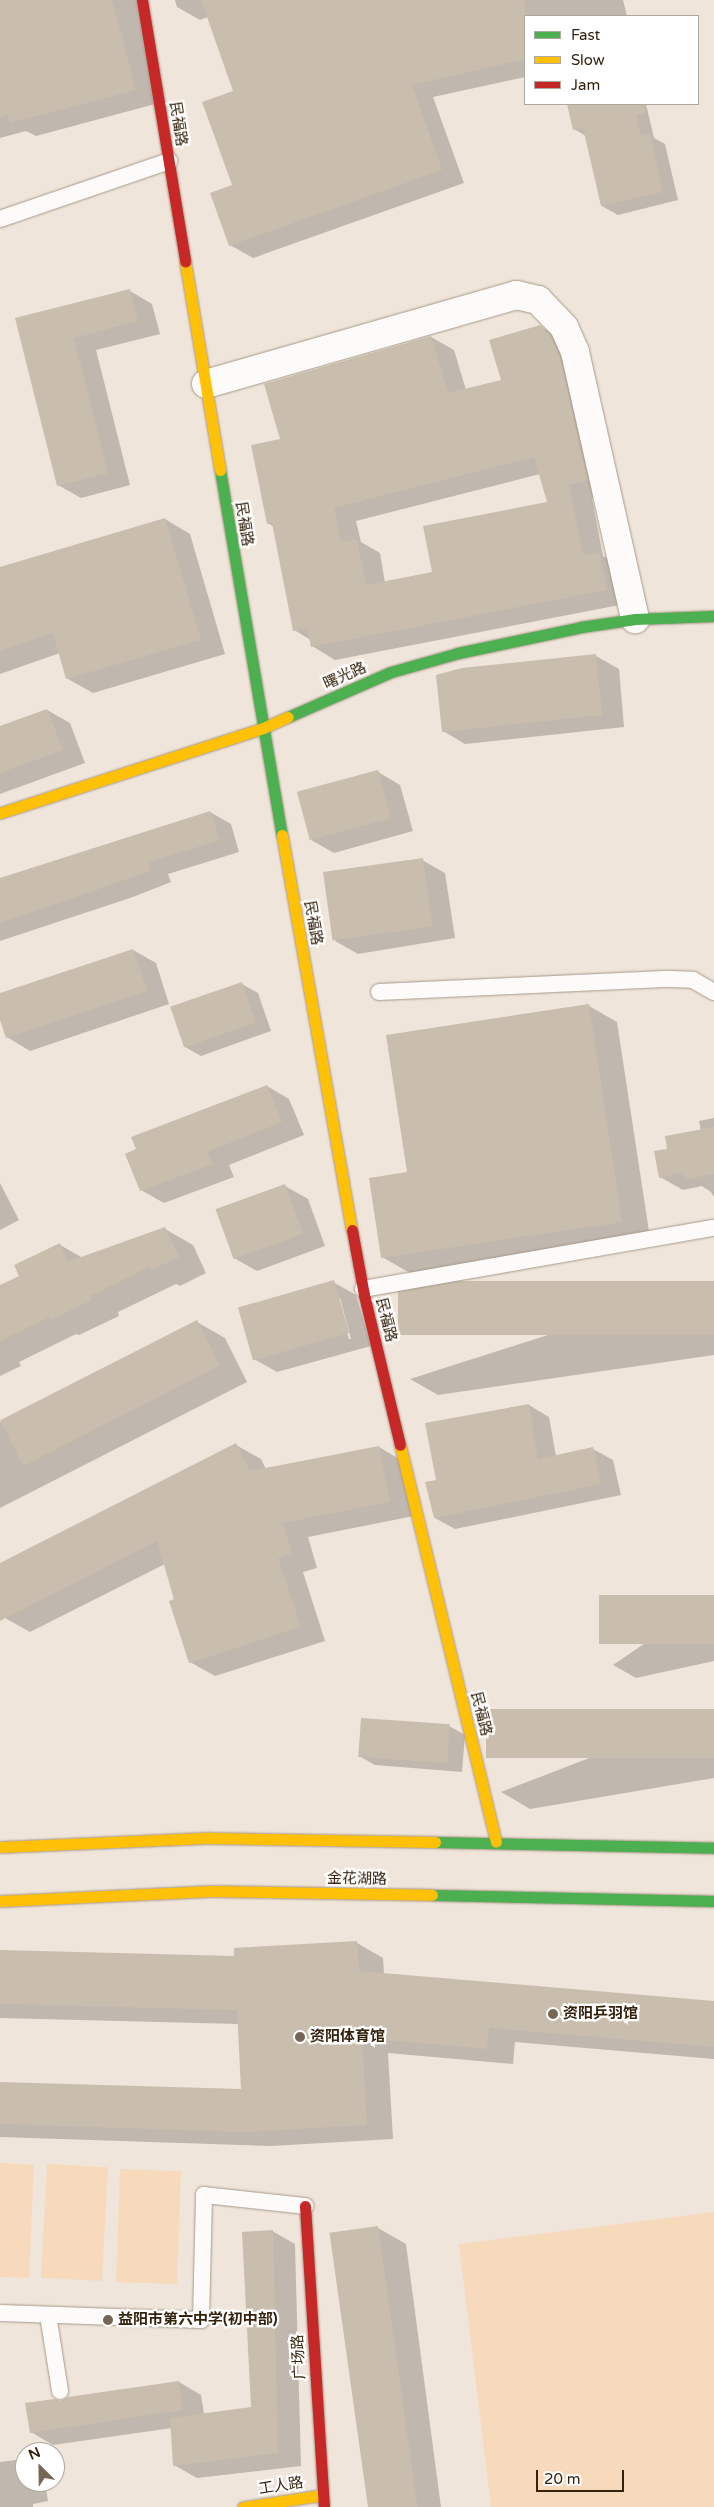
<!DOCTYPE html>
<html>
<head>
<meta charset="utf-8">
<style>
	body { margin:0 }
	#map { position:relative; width:714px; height:2507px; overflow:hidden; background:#f0e5da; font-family:"Varela Round","Noto Sans SC",sans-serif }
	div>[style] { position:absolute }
	.green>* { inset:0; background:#f7d9bc; transform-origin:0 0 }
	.shadow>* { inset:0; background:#0003 }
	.building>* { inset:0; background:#c9bead; transform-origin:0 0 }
	.roads { filter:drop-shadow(0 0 1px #a7998a) drop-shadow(0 0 1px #a7998a) }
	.lane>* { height:16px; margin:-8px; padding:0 8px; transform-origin:8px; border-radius:8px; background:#fdfbf9 }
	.street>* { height:28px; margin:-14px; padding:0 14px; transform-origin:14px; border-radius:14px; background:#fdfbf9 }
	.fast>* { height:11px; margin:-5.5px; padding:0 5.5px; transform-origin:5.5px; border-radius:5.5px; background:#4caf50 }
	.slow>* { height:11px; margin:-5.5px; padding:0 5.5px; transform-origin:5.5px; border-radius:5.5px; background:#ffc107 }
	.jam>* { height:11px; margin:-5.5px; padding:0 5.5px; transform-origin:5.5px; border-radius:5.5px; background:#c62828 }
	.dots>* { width:14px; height:14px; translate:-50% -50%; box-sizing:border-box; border:2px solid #fff; border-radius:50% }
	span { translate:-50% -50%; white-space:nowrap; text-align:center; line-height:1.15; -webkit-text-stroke:4.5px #fff; paint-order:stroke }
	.street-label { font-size:15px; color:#35220d }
	.poi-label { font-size:15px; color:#35220d; font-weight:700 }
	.left { translate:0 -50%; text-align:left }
	.legend { position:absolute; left:524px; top:15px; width:175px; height:90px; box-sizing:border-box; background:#fff; border:1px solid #aea79e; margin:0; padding:6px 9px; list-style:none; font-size:15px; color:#35220d }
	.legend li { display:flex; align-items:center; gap:10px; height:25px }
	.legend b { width:25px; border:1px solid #aea79e }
	.north { position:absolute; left:15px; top:2442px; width:50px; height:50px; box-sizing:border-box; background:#fff; border:1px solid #aea79e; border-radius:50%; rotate:337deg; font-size:14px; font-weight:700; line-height:20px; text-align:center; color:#35220d }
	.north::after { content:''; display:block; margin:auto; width:18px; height:22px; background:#766655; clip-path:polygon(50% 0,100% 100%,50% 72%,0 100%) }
	.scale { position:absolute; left:536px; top:2470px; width:88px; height:22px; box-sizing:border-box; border:2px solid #35220d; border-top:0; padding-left:6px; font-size:15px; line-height:18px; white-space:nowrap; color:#35220d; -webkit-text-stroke:4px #fff; paint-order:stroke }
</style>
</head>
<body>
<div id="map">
	<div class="green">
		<i style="clip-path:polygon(0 2163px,34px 2165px,29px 2278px,0 2277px)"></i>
		<i style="left:47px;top:2164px;width:61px;height:114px;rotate:3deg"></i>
		<i style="left:120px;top:2169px;width:61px;height:113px;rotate:2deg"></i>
		<i style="clip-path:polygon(714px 2212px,714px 2507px,491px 2507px,459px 2244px)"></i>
	</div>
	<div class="shadow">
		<i style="clip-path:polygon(0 0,137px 0,159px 103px,36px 136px,26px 131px,0 138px)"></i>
		<i style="clip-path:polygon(175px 0,623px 0,627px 16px,525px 16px,525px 77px,433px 97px,464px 183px,253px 258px,230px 245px,234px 186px,234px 92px,208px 17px,200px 20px,177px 7px)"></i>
		<i style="clip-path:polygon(568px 104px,646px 104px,654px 138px,665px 144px,678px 200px,618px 215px,602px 206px,586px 136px,574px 129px)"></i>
		<i style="clip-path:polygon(130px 291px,152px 304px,160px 334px,96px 350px,130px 485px,81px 498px,58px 485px,17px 319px)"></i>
		<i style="clip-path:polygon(evenodd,540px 326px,563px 340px,610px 493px,592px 498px,603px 556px,622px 566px,630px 603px,335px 660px,312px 646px,311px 640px,294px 630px,274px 527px,268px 523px,282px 440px,431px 337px,454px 350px,466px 390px,502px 381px,540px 326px,540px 474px,549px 503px,434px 573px,385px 583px,380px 553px,361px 542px,356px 521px,540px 474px)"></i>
		<i style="clip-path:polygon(165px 519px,190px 534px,225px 654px,93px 693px,68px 679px,60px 653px,0 674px,0 577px)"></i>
		<i style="clip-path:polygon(596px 656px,619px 669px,624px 727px,465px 744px,443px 731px)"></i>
		<i style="clip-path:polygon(47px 710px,70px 723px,85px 763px,0 794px,0 727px)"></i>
		<i style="clip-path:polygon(378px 772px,400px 785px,413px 831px,334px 853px,311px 840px)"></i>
		<i style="clip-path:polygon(210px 812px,231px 824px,239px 852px,168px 874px,171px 882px,133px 897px,0 941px,0 880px)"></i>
		<i style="clip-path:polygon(422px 860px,445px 873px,455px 938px,358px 954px,335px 941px)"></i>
		<i style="clip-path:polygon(133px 950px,156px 963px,169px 1004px,30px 1051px,7px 1037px,0 1016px,0 995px)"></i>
		<i style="clip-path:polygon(242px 984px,258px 993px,271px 1031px,201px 1056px,185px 1047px)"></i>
		<i style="clip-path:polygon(589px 1006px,617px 1022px,650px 1238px,410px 1273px,382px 1257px,408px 1173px)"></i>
		<i style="clip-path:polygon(267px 1086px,289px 1099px,304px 1135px,229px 1165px,234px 1177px,164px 1203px,141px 1190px)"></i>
		<i style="clip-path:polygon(714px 1118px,714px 1197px,711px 1192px,702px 1186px,683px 1190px,660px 1177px,669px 1150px,701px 1131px,699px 1121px)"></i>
		<i style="clip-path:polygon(0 1183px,19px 1220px,0 1230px)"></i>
		<i style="clip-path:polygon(285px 1186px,308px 1199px,325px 1246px,257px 1271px,234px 1258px)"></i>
		<i style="clip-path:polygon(165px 1229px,193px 1245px,206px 1273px,180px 1286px,176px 1284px,118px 1312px,119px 1316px,79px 1335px,76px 1334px,19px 1362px,21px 1366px,0 1376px,0 1287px,20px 1277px,60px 1245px,83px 1258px)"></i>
		<i style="clip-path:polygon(evenodd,333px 1282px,356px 1295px,371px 1346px,277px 1372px,254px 1359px,333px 1282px,337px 1298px,340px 1298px,351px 1339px,349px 1339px,337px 1298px)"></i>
		<i style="clip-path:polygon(714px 1282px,714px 1355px,438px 1395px,410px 1379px)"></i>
		<i style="clip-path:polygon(197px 1322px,225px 1338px,247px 1382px,0 1508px,0 1422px)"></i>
		<i style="clip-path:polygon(529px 1405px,549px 1417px,556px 1456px,593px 1449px,613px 1460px,621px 1495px,455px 1529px,435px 1518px,438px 1481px)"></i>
		<i style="clip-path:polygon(236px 1445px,261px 1459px,266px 1469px,379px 1447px,404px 1462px,414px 1516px,308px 1537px,317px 1568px,303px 1572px,325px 1641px,215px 1676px,190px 1662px,165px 1564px,30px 1632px,5px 1618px,0 1608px,0 1565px)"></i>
		<i style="clip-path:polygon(714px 1596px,714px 1661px,636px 1678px,613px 1665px)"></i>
		<i style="clip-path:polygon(714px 1710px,714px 1778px,530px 1809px,501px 1792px)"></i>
		<i style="clip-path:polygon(449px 1726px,465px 1735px,462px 1772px,375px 1765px,359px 1756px)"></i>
		<i style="clip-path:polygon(357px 1943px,383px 1958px,384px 1974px,714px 2002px,714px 2059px,515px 2042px,513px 2064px,388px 2053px,393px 2139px,271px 2146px,0 2137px,0 2083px,243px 2090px,239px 2024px,0 2018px,0 1951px,236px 1957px)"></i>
		<i style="clip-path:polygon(378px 2228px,406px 2244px,441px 2507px,368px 2507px)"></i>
		<i style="clip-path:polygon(272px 2231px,295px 2244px,301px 2466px,197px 2478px,174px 2465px,172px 2428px,53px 2445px,31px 2432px,61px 2402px,179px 2382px,201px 2395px,204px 2414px,252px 2408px)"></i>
		<i style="clip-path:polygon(16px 2460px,25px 2465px,25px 2482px,45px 2482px,48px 2501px,33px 2504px,33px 2507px,0 2507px,0 2462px)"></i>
	</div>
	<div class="building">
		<i style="clip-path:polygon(0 0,112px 0,136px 90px,10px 123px,8px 115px,0 118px)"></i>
		<i style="clip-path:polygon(201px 0,525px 0,525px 59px,412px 85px,442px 170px,229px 246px,210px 193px,232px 185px,202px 102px,233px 91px)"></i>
		<i style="clip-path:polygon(567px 104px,644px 104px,645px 113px,636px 115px,641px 136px,650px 134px,663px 192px,601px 206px,583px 128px,573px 130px)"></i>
		<i style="clip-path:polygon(130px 289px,138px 321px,74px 338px,108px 473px,57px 486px,15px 318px)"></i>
		<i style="clip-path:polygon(evenodd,540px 325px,551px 336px,560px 357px,588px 480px,569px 485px,583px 555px,599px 552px,607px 590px,311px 647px,307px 628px,293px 631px,272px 523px,267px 524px,251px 445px,280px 439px,264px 384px,431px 336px,448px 393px,501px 380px,489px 340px,540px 325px,534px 457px,547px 502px,423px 526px,432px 572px,366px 585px,357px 539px,341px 542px,334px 508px,534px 457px)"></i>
		<i style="clip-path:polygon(165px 518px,201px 640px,66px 679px,53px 633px,0 651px,0 567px)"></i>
		<i style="clip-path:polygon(596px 654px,602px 715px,442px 732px,436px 675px,462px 668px)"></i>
		<i style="clip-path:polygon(47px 709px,63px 750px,0 773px,0 726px)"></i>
		<i style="left:378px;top:770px;width:50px;height:84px;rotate:75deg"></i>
		<i style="clip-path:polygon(210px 811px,220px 840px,149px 862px,151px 871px,0 923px,0 878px)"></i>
		<i style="left:423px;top:858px;width:69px;height:101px;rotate:82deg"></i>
		<i style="clip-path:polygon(133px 949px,147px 991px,6px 1038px,0 1020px,0 993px)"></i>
		<i style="left:242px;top:982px;width:43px;height:76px;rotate:71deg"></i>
		<i style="clip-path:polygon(589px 1004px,622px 1222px,381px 1258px,369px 1178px,407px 1172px,386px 1035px)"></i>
		<i style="clip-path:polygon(267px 1085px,282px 1122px,207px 1152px,213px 1164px,140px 1191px,125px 1154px,136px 1149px,131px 1137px)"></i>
		<i style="clip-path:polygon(714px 1127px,714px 1174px,687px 1179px,681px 1173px,659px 1178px,654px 1151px,667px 1149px,665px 1136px)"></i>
		<i style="left:285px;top:1184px;width:53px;height:74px;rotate:70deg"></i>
		<i style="clip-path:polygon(165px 1227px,179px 1257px,151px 1270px,149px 1267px,90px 1296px,92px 1300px,50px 1320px,49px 1317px,0 1341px,0 1285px,19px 1276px,14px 1265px,60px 1243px,67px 1262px)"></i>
		<i style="left:334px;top:1280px;width:55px;height:100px;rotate:74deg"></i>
		<i style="left:714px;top:1281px;width:54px;height:316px;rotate:90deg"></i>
		<i style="left:197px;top:1320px;width:51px;height:221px;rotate:63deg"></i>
		<i style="clip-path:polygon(529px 1404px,538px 1459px,593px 1447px,601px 1484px,434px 1518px,425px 1482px,436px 1480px,425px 1423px)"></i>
		<i style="clip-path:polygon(236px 1443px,250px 1471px,379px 1446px,390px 1502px,283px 1523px,292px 1554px,278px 1558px,301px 1627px,189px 1663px,169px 1601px,174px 1599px,157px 1541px,0 1621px,0 1563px)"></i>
		<i style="left:714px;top:1595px;width:49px;height:115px;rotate:90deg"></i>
		<i style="left:714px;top:1709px;width:49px;height:228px;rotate:90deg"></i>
		<i style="left:361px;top:1718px;width:89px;height:39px;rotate:4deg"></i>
		<i style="clip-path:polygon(357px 1941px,359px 1971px,714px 2001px,714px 2047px,489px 2028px,487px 2049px,362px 2038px,367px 2125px,244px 2132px,0 2124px,0 2082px,241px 2089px,237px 2010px,0 2004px,0 1950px,234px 1956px,234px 1948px)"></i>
		<i style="left:378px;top:2226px;width:284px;height:49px;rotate:82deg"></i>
		<i style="clip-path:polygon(273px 2230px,278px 2453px,173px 2466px,170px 2418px,251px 2407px,242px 2232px)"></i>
		<i style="clip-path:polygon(179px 2381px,183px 2410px,30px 2433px,25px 2403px,55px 2399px,61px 2401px,68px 2397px)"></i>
	</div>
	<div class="roads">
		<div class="lane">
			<i style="left:0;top:219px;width:179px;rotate:-18.9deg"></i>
			<i style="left:379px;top:992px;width:291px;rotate:-2.6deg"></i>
			<i style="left:670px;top:979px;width:23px;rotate:2deg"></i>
			<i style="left:693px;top:980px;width:24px;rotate:30deg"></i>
			<i style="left:363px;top:1289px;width:356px;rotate:-9.9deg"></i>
			<i style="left:0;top:2313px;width:201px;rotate:2deg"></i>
			<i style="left:201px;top:2320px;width:125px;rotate:-88.6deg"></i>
			<i style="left:204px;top:2195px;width:102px;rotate:6.2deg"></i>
			<i style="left:48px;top:2315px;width:77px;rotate:81deg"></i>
		</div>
		<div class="street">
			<i style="left:206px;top:384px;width:323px;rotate:-16deg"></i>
			<i style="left:516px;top:295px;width:23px;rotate:13deg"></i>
			<i style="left:538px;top:300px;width:37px;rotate:46deg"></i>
			<i style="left:564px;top:327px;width:27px;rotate:66deg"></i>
			<i style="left:575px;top:352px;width:274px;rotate:77.3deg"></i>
		</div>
		<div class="fast">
			<i style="left:220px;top:470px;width:370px;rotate:80.4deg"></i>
			<i style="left:288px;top:717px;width:112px;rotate:-23.6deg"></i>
			<i style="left:391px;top:672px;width:70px;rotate:-15.8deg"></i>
			<i style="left:458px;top:653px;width:126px;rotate:-11.9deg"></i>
			<i style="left:581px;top:627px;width:55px;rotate:-8.4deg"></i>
			<i style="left:635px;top:619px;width:79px;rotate:-2.2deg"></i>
			<i style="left:435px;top:1842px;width:279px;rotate:1.2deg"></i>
			<i style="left:432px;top:1895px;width:282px;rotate:1.2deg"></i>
		</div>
		<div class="slow">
			<i style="left:185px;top:261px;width:212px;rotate:80.5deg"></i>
			<i style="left:0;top:813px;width:276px;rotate:-17.9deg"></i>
			<i style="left:263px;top:728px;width:27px;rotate:-24deg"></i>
			<i style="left:282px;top:835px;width:401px;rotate:80deg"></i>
			<i style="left:400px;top:1445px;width:408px;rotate:76.4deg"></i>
			<i style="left:0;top:1847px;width:210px;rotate:-2.5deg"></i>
			<i style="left:210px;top:1838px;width:225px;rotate:1deg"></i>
			<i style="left:0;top:1901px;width:212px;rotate:-2.7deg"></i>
			<i style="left:212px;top:1891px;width:220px;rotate:1deg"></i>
			<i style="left:243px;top:2507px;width:80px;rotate:-8.6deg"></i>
		</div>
		<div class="jam">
			<i style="left:142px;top:0;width:265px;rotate:80.6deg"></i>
			<i style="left:352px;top:1230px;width:66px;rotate:79.5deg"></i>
			<i style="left:364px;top:1295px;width:154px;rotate:76.5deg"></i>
			<i style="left:305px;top:2206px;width:302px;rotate:86.4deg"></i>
		</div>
	</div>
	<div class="dots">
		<i style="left:553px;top:2014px;background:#766655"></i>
		<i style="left:300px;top:2037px;background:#766655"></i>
		<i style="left:108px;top:2320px;background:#766655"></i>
	</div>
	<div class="street-label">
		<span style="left:178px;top:124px;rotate:81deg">民福路</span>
		<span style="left:244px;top:524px;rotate:81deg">民福路</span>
		<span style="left:345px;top:676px;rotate:-24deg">曙光路</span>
		<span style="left:313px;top:923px;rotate:80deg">民福路</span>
		<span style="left:386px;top:1320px;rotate:76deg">民福路</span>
		<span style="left:481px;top:1714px;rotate:76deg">民福路</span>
		<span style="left:357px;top:1879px;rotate:1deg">金花湖路</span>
		<span style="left:299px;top:2357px;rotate:-93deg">广场路</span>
		<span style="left:281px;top:2486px;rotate:-9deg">工人路</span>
	</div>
	<div class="poi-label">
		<span class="left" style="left:563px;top:2014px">资阳乒羽馆</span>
		<span class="left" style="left:310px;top:2037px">资阳体育馆</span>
		<span class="left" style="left:118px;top:2320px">益阳市第六中学(初中部)</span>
	</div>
	<ul class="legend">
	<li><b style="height:6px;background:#4caf50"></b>Fast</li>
	<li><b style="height:6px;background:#ffc107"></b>Slow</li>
	<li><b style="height:6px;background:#c62828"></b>Jam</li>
	</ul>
	<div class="north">N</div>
	<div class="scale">20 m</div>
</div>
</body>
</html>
